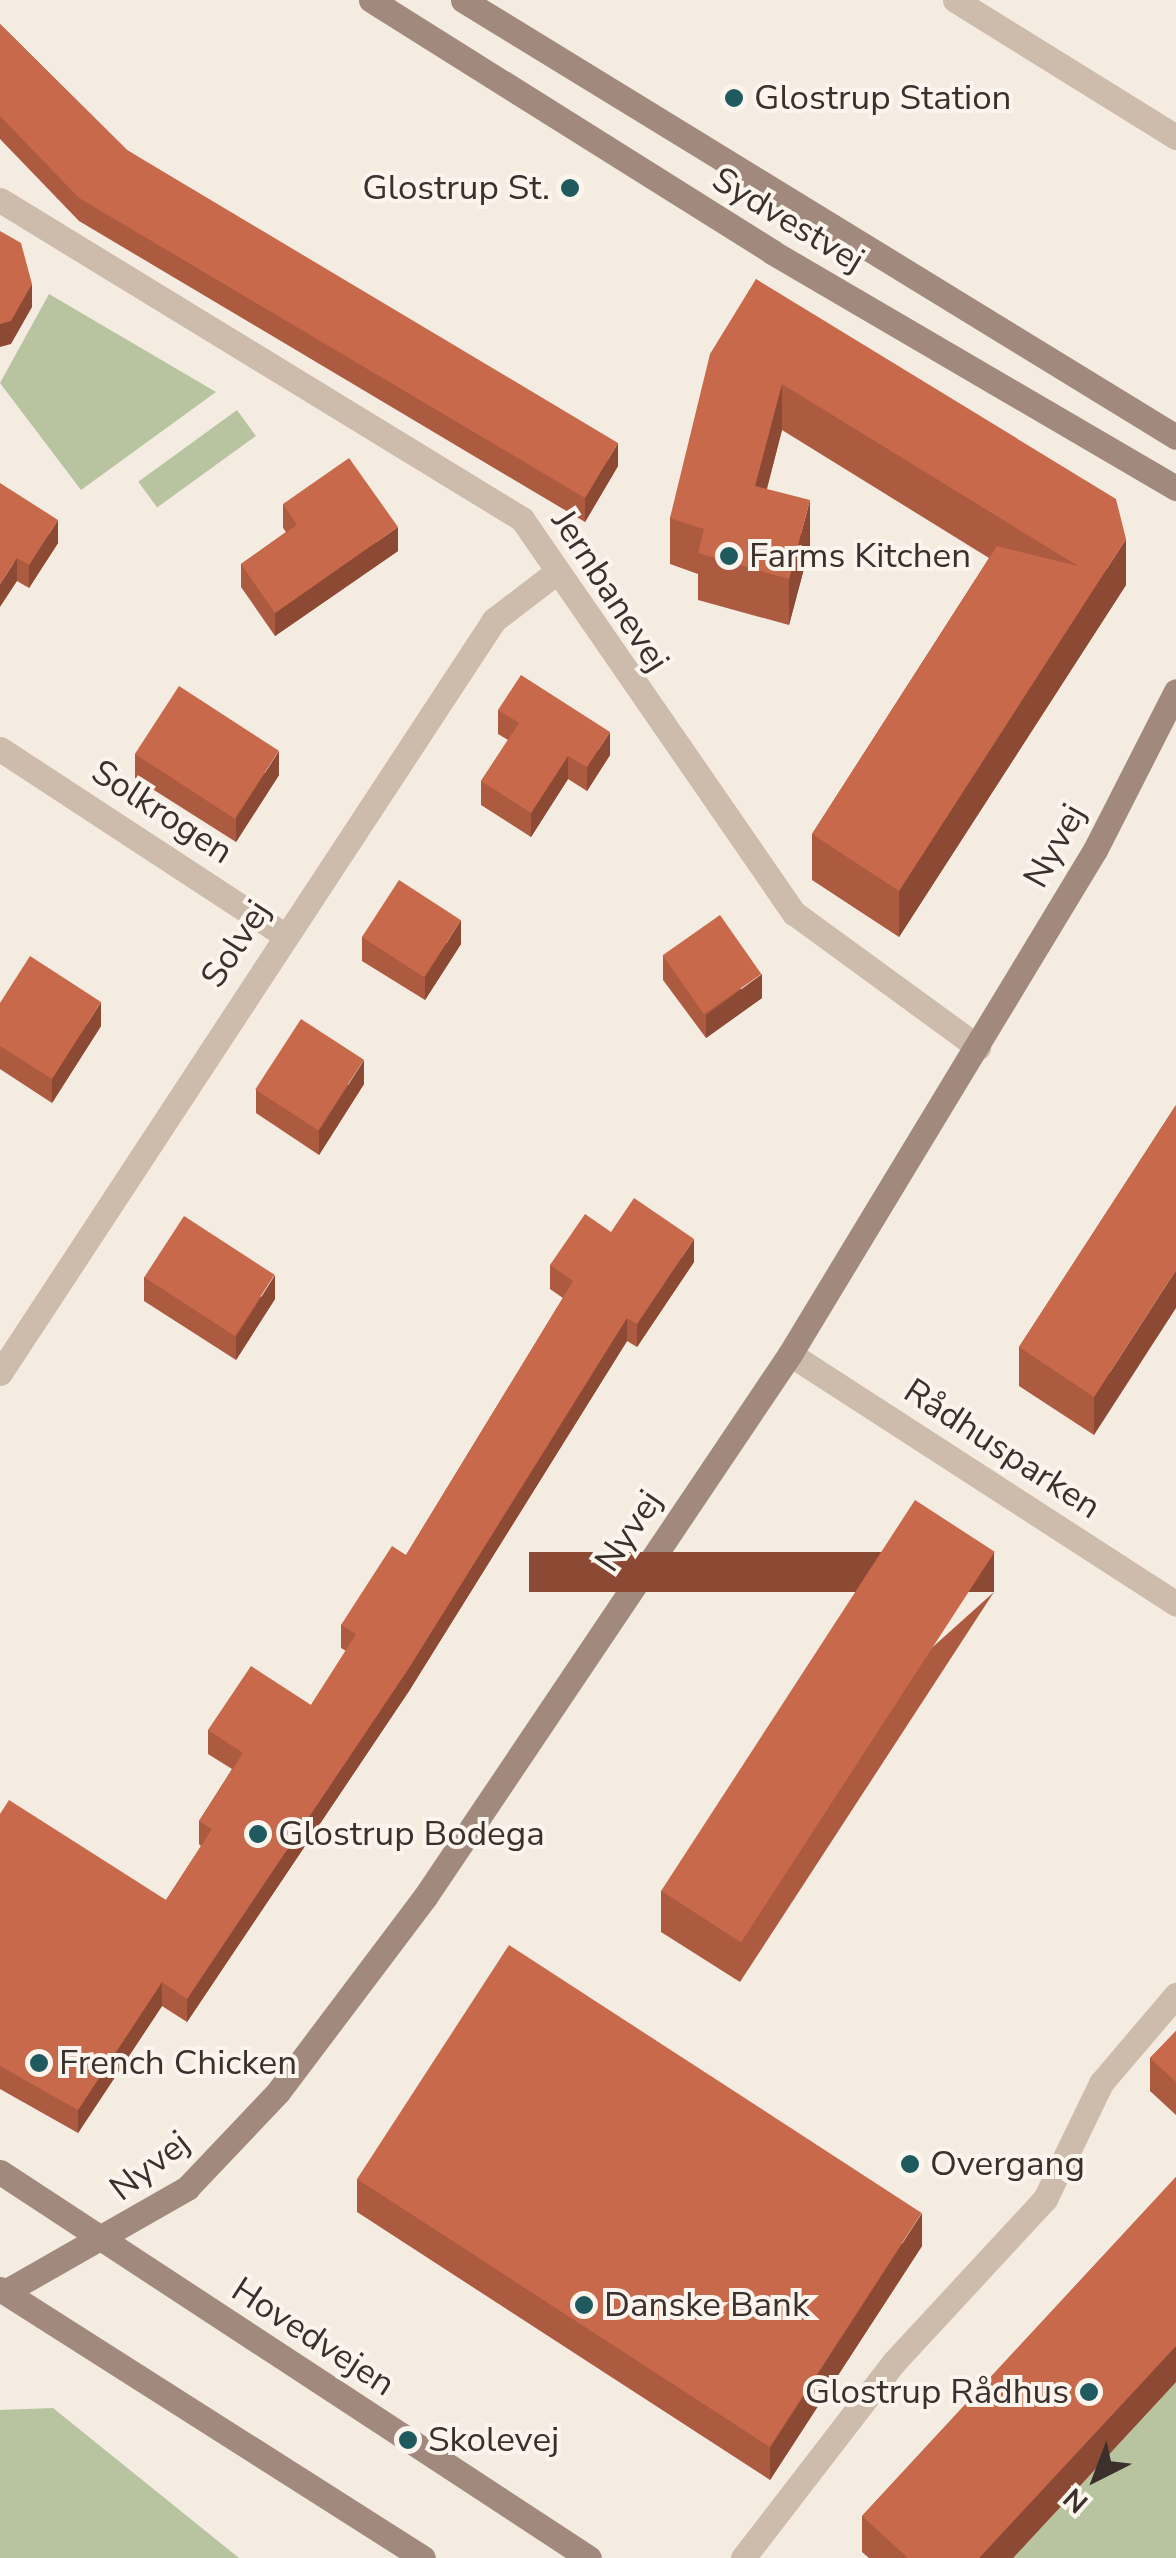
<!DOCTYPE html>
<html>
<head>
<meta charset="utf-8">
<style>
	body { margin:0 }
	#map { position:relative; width:1176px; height:2558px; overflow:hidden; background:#f4ebe1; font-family:"Nunito Sans",sans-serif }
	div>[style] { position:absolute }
	.green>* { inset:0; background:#b8c4a0; transform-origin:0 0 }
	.street>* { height:25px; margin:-12.5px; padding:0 12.5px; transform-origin:12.5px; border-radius:12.5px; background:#cdbbac }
	.secondary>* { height:25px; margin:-12.5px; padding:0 12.5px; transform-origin:12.5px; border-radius:12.5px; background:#a18a7d }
	.wall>* { inset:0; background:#ac5a40 }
	.shaded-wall>* { inset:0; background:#8c4a34; transform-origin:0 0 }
	.building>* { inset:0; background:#c8694b; transform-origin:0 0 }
	.dots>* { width:28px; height:28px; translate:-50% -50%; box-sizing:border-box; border:5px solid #fbf5ee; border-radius:50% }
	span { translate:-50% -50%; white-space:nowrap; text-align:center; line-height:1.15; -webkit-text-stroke:8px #fbf5ee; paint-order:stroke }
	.poi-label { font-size:35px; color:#3b302b }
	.left { translate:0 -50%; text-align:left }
	.right { translate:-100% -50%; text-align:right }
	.street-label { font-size:35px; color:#3b302b }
	.north { position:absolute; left:1046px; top:2428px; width:100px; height:100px; -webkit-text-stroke:8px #fbf5ee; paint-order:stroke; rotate:222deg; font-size:28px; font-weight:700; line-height:40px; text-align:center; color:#3b302b }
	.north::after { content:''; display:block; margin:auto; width:35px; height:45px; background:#3b302b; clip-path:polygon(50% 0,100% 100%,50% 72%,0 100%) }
</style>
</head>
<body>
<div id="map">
	<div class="green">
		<i style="clip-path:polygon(49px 294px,216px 392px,81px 490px,0 383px)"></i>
		<i style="left:237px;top:410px;width:32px;height:122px;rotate:54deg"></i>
		<i style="clip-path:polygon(1176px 2382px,1176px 2558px,1013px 2558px)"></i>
		<i style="clip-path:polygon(53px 2408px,239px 2558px,0 2558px,0 2410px)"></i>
	</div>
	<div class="street">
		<i style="left:955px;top:0;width:260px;rotate:31.8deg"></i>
		<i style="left:0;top:200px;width:612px;rotate:31.43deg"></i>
		<i style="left:522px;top:519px;width:479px;rotate:55.4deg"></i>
		<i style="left:794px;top:913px;width:228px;rotate:36.1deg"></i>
		<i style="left:0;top:749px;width:339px;rotate:33.2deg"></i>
		<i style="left:790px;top:1354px;width:460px;rotate:32.9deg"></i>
		<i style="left:0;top:1373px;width:901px;rotate:-56.73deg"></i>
		<i style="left:494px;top:620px;width:76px;rotate:-37.5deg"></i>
		<i style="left:743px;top:2558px;width:247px;rotate:-52.4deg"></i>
		<i style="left:894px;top:2362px;width:222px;rotate:-47.2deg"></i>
		<i style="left:1045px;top:2199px;width:129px;rotate:-64.2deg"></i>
		<i style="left:1101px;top:2083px;width:116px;rotate:-49.6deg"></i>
	</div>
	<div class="secondary">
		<i style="left:371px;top:0;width:474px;rotate:32.1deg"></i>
		<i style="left:772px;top:252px;width:468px;rotate:30.3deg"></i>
		<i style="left:463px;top:0;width:836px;rotate:31.5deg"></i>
		<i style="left:0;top:2172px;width:704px;rotate:33.24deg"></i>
		<i style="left:0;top:2289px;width:501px;rotate:32.45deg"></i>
		<i style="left:5px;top:2292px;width:210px;rotate:-29.7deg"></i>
		<i style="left:187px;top:2188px;width:132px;rotate:-46.5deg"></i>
		<i style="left:278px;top:2092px;width:244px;rotate:-53deg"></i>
		<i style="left:425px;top:1897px;width:654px;rotate:-56.09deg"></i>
		<i style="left:790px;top:1354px;width:589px;rotate:-58.82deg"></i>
		<i style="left:1095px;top:850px;width:178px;rotate:-63deg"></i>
	</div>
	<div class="wall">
		<i style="clip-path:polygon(0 24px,127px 150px,618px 466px,585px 522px,79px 221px,0 139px)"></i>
		<i style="clip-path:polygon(756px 279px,1126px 585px,899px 937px,812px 880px,812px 834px,989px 558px,782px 430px,767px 489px,810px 546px,789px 625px,698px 600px,698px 574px,670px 564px,670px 518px)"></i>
		<i style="clip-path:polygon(0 483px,58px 543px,29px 588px,17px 581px)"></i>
		<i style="clip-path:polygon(283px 504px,398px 551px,275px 636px,241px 587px,241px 564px,286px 532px,283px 528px)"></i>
		<i style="clip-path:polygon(498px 710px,610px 755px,587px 791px,568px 779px,531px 837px,481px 805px,481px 781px,508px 740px,498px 734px)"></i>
		<i style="clip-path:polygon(135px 754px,279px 775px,236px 842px,135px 778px)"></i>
		<i style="clip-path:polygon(362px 937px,461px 944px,425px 1000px,362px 961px)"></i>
		<i style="clip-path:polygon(663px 956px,762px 998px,706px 1038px,663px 980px)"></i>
		<i style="clip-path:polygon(0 1003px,101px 1026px,52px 1103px,0 1069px)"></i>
		<i style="clip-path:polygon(364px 1084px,319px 1155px,256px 1113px,256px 1090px)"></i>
		<i style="clip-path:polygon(1176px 1105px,1094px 1435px,1019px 1386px,1019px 1347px)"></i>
		<i style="clip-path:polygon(611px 1232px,694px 1262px,637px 1347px,627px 1341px,409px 1691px,187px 2022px,162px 2006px,78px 2133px,0 2089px,0 1814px,166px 1900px,201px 1846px,199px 1844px,199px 1821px,232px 1769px,208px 1754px,208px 1730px,311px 1705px,346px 1651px,341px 1648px,341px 1625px,406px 1555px,563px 1298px,550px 1289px,550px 1265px)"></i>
		<i style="clip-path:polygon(144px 1277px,275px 1299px,236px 1360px,144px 1301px)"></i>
		<i style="clip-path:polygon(994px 1592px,740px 1982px,661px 1932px,661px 1891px)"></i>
		<i style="clip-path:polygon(1176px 2031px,1176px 2115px,1150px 2091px,1150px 2058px)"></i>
		<i style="clip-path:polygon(1176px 2177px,1176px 2382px,1013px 2558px,869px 2558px,862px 2552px,862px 2516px)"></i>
		<i style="clip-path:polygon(357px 2179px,922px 2246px,770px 2480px,357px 2212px)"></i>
	</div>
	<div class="shaded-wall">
		<i style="clip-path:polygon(32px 284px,32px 307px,11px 344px,0 347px,0 324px)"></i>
		<i style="clip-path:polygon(782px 384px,782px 430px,755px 533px,755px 486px)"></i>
		<i style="clip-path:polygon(618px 443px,618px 466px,585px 522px,585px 498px)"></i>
		<i style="clip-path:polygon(810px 500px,810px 546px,789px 625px,789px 579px)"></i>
		<i style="clip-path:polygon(58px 520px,58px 543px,29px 588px,29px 565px)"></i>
		<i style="clip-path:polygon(398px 527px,398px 551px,275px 636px,275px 613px)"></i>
		<i style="clip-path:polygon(1126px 539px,1126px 585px,899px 937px,899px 891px)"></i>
		<i style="clip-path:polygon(17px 558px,17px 581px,0 607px,0 584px)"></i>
		<i style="clip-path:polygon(610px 732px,610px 755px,587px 791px,587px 767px)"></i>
		<i style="clip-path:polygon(279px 751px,279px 775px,236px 842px,236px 818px)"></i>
		<i style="clip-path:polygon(568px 756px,568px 779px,531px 837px,531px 813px)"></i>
		<i style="clip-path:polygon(461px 920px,461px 944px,425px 1000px,425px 977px)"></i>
		<i style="clip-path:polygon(762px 974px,762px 998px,706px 1038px,706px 1015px)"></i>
		<i style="clip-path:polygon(101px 1002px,101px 1026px,52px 1103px,52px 1079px)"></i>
		<i style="clip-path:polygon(364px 1060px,364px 1084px,319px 1155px,319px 1131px)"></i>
		<i style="clip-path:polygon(694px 1239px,694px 1262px,637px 1347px,637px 1324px)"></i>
		<i style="clip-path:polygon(1176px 1270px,1176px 1308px,1094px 1435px,1094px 1397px)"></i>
		<i style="clip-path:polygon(275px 1275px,275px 1299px,236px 1360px,236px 1337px)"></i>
		<i style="clip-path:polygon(627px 1318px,627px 1341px,409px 1691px,187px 2022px,187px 1999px)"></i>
		<i style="left:994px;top:1552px;width:40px;height:465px;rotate:90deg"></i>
		<i style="clip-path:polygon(162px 1982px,162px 2006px,78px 2133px,78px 2110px)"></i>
		<i style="clip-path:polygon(922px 2213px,922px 2246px,770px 2480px,770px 2448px)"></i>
		<i style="clip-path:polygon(1176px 2346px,1176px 2382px,1013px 2558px,979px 2558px)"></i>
	</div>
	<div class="building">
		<i style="clip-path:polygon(0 24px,127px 150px,618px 443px,585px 498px,79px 198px,0 116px)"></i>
		<i style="clip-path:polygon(0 231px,21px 243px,32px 284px,11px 321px,0 324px)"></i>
		<i style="clip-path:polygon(756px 279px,1116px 499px,1126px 539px,899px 891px,812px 834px,997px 546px,1078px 566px,782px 384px,755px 486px,810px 500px,789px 579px,698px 553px,704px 529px,670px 518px,710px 354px)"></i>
		<i style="clip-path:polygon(349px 458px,398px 527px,275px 613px,241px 564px,297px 525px,283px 504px)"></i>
		<i style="clip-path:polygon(0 483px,58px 520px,29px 565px,17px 558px,0 584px)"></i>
		<i style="clip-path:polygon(521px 675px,610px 732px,587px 767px,568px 756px,531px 813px,481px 781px,519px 723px,498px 710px)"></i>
		<i style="left:179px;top:686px;width:119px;height:81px;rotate:33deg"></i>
		<i style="left:399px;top:880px;width:74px;height:68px;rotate:33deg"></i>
		<i style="left:720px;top:915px;width:72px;height:70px;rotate:55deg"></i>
		<i style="clip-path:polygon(30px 956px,101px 1002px,52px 1079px,0 1046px,0 1003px)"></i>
		<i style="left:301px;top:1019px;width:75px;height:84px;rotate:33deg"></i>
		<i style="clip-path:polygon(1176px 1105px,1176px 1270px,1094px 1397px,1019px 1347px)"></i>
		<i style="clip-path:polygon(634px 1198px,694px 1239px,637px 1324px,627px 1318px,409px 1668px,187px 1999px,162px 1982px,78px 2110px,0 2066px,0 1814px,9px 1800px,166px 1900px,212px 1829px,199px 1821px,243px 1753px,208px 1730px,251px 1666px,311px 1705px,356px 1634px,341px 1625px,392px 1546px,406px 1555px,573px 1281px,550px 1265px,585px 1214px,611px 1232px)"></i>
		<i style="left:184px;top:1216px;width:108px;height:73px;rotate:33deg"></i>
		<i style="left:915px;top:1500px;width:95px;height:466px;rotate:33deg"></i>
		<i style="left:509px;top:1945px;width:492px;height:279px;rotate:33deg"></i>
		<i style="clip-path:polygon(1176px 2031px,1176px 2082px,1150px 2058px)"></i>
		<i style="clip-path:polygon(1176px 2177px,1176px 2346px,979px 2558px,908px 2558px,862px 2516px)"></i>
	</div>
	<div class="dots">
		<i style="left:734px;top:98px;background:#1f5a5e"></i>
		<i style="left:570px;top:188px;background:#1f5a5e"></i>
		<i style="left:729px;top:556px;background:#1f5a5e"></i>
		<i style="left:258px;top:1834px;background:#1f5a5e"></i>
		<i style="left:39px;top:2063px;background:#1f5a5e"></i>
		<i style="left:910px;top:2164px;background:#1f5a5e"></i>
		<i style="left:584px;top:2305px;background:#1f5a5e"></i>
		<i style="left:1089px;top:2392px;background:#1f5a5e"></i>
		<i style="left:408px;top:2440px;background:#1f5a5e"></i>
	</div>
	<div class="poi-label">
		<span class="left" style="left:754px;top:98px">Glostrup Station</span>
		<span class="right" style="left:550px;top:188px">Glostrup St.</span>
		<span class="left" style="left:749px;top:556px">Farms Kitchen</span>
		<span class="left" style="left:278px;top:1834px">Glostrup Bodega</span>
		<span class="left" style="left:59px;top:2063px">French Chicken</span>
		<span class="left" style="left:930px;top:2164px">Overgang</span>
		<span class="left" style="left:604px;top:2305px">Danske Bank</span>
		<span class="right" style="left:1069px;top:2392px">Glostrup Rådhus</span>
		<span class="left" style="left:428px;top:2440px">Skolevej</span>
	</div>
	<div class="street-label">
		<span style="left:788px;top:220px;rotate:31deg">Sydvestvej</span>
		<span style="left:610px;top:591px;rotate:57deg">Jernbanevej</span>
		<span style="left:162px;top:812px;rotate:33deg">Solkrogen</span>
		<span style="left:1055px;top:846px;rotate:-61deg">Nyvej</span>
		<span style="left:236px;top:944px;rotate:-57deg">Solvej</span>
		<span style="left:1002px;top:1449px;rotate:33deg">Rådhusparken</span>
		<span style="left:629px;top:1531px;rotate:-56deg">Nyvej</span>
		<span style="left:150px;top:2166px;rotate:-38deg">Nyvej</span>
		<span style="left:313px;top:2337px;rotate:33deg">Hovedvejen</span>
	</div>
	<div class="north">N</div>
</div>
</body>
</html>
